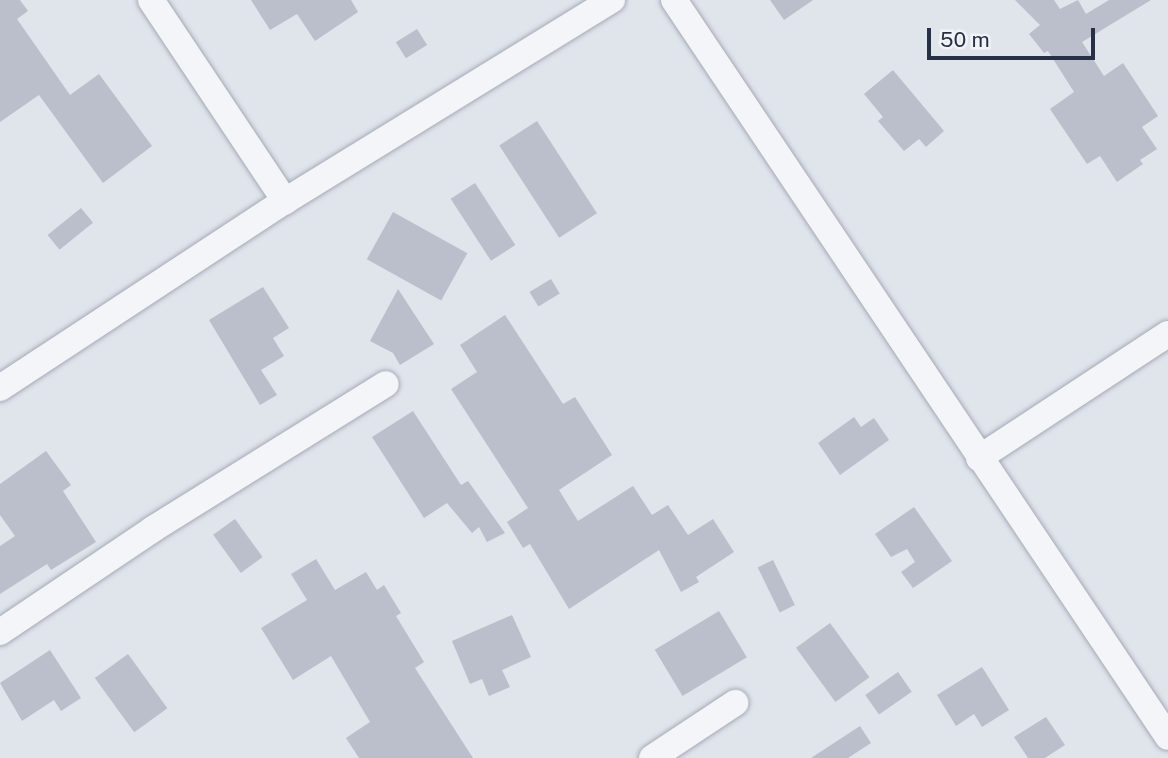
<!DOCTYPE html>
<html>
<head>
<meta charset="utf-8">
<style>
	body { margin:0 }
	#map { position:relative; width:1168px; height:758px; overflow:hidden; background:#e0e4eb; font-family:"Public Sans",sans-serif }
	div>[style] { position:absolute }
	.building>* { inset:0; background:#babfcb; transform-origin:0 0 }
	.roads { filter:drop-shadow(0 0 2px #a5aab6) drop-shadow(0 0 2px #a5aab6) }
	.minor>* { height:26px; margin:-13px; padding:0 13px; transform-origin:13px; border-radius:13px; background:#f4f5f9 }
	span { translate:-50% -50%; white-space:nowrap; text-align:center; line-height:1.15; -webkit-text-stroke:7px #f0f3f8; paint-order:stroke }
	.scale { position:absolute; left:927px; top:28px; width:168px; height:32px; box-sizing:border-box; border:4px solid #273045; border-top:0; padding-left:9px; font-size:21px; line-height:24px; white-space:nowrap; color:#273045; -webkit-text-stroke:5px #f0f3f8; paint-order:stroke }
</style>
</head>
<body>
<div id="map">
	<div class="building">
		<i style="clip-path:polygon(0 0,20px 0,28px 11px,17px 19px,70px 95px,99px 74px,152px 146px,103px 183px,39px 95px,0 122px)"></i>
		<i style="clip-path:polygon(251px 0,351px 0,358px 12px,315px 41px,297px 14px,270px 30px)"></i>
		<i style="clip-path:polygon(770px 0,813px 0,784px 20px)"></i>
		<i style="clip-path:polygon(1015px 0,1054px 0,1060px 9px,1078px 0,1086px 14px,1109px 0,1151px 0,1082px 42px,1104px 76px,1123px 63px,1158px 116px,1142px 127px,1157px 149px,1140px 160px,1143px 164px,1117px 182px,1100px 156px,1087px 164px,1050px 109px,1074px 92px,1048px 51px,1044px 53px,1029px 34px,1040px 25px)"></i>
		<i style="left:417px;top:29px;width:19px;height:25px;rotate:58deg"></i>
		<i style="clip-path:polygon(893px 70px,944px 131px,926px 147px,919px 139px,904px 151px,878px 121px,883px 117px,864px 94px)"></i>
		<i style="left:537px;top:121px;width:110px;height:45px;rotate:57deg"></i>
		<i style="left:475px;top:183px;width:74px;height:29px;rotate:57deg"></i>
		<i style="left:81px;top:208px;width:19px;height:43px;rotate:51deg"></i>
		<i style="left:393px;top:212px;width:85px;height:54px;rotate:29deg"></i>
		<i style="left:551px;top:279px;width:17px;height:25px;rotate:59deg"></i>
		<i style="clip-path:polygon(263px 287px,289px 328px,273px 338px,284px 356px,261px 370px,277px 395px,260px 405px,209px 320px)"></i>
		<i style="clip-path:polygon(398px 289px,434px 344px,400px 365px,393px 353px,370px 341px)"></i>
		<i style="clip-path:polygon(505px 315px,563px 404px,575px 397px,612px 455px,559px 490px,578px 521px,633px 486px,652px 515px,668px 505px,688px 535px,713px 519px,734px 552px,696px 577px,699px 582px,681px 592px,659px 550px,569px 609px,530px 544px,523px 548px,507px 522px,528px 508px,451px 389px,477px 372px,460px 345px)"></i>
		<i style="clip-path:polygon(413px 411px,461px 485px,468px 481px,505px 533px,487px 542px,479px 527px,472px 533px,447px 503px,424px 518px,372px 437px)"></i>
		<i style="clip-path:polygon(854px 417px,861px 427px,874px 418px,889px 440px,840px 475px,818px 443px)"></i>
		<i style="clip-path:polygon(46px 451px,71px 485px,63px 491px,96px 542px,51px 570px,47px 564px,0 594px,0 546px,15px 536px,0 515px,0 484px)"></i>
		<i style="clip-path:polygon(914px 507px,952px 561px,913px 588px,901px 572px,915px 562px,907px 549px,891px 557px,875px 534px)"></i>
		<i style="left:235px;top:519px;width:47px;height:27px;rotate:54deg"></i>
		<i style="clip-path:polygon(316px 559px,335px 590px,366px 572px,377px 590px,384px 585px,401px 613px,396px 616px,424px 662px,415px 668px,473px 758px,359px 758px,346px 738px,370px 722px,331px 656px,293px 680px,261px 628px,307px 600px,291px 574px)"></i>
		<i style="left:773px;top:560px;width:50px;height:17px;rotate:64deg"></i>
		<i style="left:719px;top:611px;width:54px;height:75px;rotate:59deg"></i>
		<i style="clip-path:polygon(512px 615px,531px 657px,502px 670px,510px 687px,489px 696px,482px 679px,470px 684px,452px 641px)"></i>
		<i style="left:830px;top:623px;width:67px;height:42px;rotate:54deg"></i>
		<i style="clip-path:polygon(50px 650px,81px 698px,61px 711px,54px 700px,22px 721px,0 683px)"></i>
		<i style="left:128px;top:654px;width:67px;height:41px;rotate:54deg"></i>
		<i style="clip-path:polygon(982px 667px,1009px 710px,982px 727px,974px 714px,956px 726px,937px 695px)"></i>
		<i style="left:898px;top:672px;width:24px;height:40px;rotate:55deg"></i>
		<i style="clip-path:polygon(1046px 717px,1065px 745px,1045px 758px,1028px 758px,1014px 737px)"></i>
		<i style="clip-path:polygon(860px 726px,871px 743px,848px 758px,811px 758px)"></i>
	</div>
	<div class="roads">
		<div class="minor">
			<i style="left:151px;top:0;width:242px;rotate:56.3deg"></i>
			<i style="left:674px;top:0;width:887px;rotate:56.17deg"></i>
			<i style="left:0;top:388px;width:341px;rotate:-33.3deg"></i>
			<i style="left:285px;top:201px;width:384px;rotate:-31.6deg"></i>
			<i style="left:979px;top:458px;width:226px;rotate:-33.3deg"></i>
			<i style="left:0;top:632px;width:184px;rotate:-33.9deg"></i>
			<i style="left:153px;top:529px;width:274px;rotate:-31.9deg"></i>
			<i style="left:652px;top:758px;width:100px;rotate:-33.5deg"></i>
		</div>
	</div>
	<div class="scale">50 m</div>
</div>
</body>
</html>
